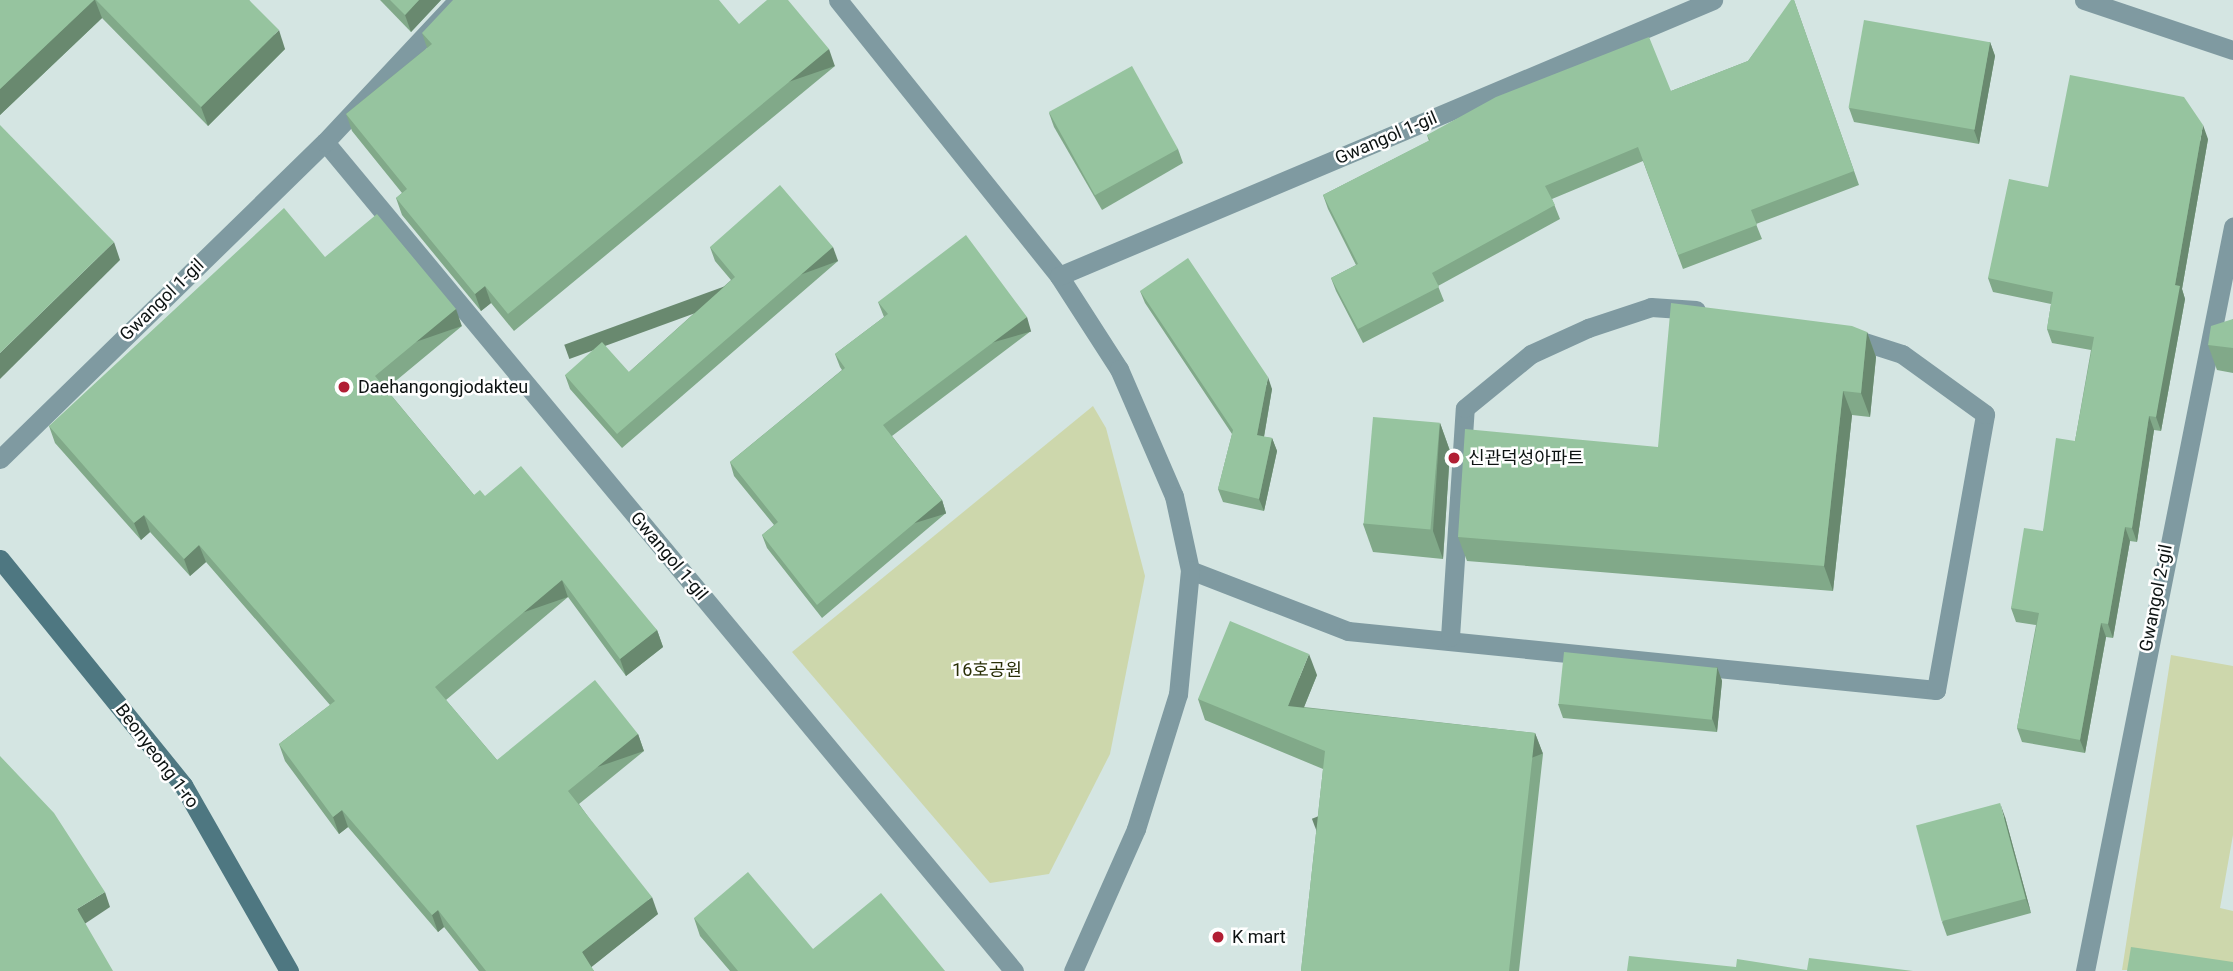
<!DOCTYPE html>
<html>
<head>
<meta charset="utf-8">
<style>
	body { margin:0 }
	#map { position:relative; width:2233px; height:971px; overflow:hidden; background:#d4e5e2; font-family:Roboto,"Noto Sans KR",sans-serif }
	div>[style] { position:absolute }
	.green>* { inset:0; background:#cdd7ac }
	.service>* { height:19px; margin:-9.5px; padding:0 9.5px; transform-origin:9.5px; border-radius:9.5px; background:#7f9aa1 }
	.minor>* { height:19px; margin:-9.5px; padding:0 9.5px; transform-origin:9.5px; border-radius:9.5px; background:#7f9aa1 }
	.secondary>* { height:19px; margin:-9.5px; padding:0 9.5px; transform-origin:9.5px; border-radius:9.5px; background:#4e7781 }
	.wall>* { inset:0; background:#81a989 }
	.shaded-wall>* { inset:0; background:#69896f; transform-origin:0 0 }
	.building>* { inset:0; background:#96c49f; transform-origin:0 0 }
	.dots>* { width:19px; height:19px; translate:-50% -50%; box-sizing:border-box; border:4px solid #fff; border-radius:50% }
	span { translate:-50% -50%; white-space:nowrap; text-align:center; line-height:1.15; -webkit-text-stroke:5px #fff; paint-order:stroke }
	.street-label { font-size:18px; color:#0d1312 }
	.poi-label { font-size:18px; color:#0d1312 }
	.left { translate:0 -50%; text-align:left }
	.park-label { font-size:18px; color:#292f06 }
</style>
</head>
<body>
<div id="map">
	<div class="green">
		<i style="clip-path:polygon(1093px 406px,1106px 428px,1145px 576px,1110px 754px,1049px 874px,990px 883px,792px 652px)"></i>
		<i style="clip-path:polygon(2171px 655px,2233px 666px,2233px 835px,2220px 908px,2233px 911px,2233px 970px,2122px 970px)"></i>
	</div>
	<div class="service">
		<i style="left:1190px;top:570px;width:169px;rotate:21.1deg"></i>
		<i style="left:1348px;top:631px;width:591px;rotate:5.73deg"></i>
		<i style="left:1936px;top:690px;width:280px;rotate:-79.9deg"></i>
		<i style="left:1985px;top:414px;width:102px;rotate:-144.1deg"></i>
		<i style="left:1902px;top:354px;width:59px;rotate:-162.2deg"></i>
		<i style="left:1450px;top:637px;width:229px;rotate:-86.3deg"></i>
		<i style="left:1465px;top:408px;width:85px;rotate:-39.3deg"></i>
		<i style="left:1531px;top:354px;width:63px;rotate:-24.5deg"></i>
		<i style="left:1588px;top:328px;width:66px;rotate:-18.4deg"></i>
		<i style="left:1651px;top:307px;width:45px;rotate:3.8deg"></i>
	</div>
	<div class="minor">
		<i style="left:838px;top:0;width:354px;rotate:51.3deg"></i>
		<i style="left:1059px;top:276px;width:111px;rotate:57.2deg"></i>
		<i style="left:1119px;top:369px;width:138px;rotate:66.6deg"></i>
		<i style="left:1174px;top:496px;width:76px;rotate:77.8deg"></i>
		<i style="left:1190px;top:570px;width:125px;rotate:95.5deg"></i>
		<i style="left:1178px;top:694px;width:141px;rotate:107.3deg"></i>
		<i style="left:1136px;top:829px;width:155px;rotate:113.9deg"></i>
		<i style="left:2084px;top:0;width:157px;rotate:18.6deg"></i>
		<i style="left:325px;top:142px;width:1078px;rotate:50.27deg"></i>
		<i style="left:1059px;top:276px;width:710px;rotate:-22.88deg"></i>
		<i style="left:0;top:459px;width:454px;rotate:-44.3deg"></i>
		<i style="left:325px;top:142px;width:195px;rotate:-46.9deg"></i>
		<i style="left:2085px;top:971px;width:759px;rotate:-78.75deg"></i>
	</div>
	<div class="secondary">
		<i style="left:0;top:559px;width:291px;rotate:51deg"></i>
		<i style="left:183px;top:785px;width:214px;rotate:60.3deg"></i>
	</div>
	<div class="wall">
		<i style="clip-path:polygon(0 0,249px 0,285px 49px,208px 126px,102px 18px,0 115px)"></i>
		<i style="clip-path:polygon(380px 0,441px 0,411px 32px)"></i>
		<i style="clip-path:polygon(1794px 0,1859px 185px,1756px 224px,1762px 239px,1683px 269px,1643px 161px,1552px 199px,1560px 219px,1438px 286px,1444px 301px,1363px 343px,1336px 291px,1331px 278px,1356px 265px,1328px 209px,1323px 195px,1429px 141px,1427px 135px,1671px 91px,1748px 61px)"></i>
		<i style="clip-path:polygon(739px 24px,835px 66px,514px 331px,491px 303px,481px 311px,402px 215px,396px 198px,402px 193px,352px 131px,346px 114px,427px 48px,422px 33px)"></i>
		<i style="clip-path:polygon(1990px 42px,1995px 56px,1979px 144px,1854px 122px,1849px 108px)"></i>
		<i style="clip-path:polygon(1049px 113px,1178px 149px,1183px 163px,1102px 210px,1054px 127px)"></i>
		<i style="clip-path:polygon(2208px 139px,2182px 289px,2185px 299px,2161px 431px,2154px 430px,2137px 542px,2130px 541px,2113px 638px,2106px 637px,2085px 753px,2022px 742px,2017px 728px,2036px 625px,2016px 622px,2011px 608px,2043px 531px,2075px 441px,2091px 350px,2052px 343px,2047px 329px,2051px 304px,1993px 292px,1988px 278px,2048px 187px)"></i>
		<i style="clip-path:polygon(710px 247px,838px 261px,622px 448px,570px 389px,565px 375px,629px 372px,731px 280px,715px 261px)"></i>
		<i style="clip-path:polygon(325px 257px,462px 326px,386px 389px,474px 495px,485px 496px,657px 630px,663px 647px,626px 676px,568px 597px,446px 700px,497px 760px,638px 734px,644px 751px,579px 804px,658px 914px,591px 967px,594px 971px,479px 971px,444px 927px,438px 932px,348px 827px,339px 834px,285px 761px,279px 744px,330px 705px,206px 562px,190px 576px,150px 532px,141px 540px,55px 443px,49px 426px)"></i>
		<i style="clip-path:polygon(1140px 291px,1272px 389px,1264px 437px,1272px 438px,1277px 451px,1264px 511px,1223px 502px,1218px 489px,1232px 434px,1145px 303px)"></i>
		<i style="clip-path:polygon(878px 302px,1031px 331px,892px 436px,942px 500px,946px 513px,822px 618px,767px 548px,762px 535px,774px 525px,734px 476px,730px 462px,842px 370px,840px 367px,835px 354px,884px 317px)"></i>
		<i style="clip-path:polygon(2233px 319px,2233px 373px,2217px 370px,2208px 345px)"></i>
		<i style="clip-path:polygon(1867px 332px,1876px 357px,1870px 417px,1852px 415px,1833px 591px,1467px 561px,1458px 537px,1658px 447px)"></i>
		<i style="clip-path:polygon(1440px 423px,1450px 451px,1443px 559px,1373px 552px,1363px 524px)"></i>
		<i style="clip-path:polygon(1717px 667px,1722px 681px,1717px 732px,1563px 718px,1558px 704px)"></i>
		<i style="clip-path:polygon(1317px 675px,1304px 707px,1535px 733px,1543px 754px,1519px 971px,1301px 971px,1323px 769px,1205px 720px,1198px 699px)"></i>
		<i style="clip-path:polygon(2005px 817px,2031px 913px,1947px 936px,1942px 922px)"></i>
		<i style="clip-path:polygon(694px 918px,813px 949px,945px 971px,730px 971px,700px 936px)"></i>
	</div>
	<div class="shaded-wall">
		<i style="clip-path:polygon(94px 0,95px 0,102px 18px,0 115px,0 89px)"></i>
		<i style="clip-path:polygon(419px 0,441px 0,411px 32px,405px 15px)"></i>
		<i style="clip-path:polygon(279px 30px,285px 49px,208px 126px,201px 107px)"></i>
		<i style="clip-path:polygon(1990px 42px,1995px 56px,1979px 144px,1974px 130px)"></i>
		<i style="left:829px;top:49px;width:18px;height:416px;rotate:71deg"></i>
		<i style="clip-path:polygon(2203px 125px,2208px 139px,2182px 289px,2185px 299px,2161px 431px,2156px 417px,2175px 285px)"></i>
		<i style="clip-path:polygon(114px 242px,120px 260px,0 379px,0 353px)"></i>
		<i style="left:833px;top:247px;width:15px;height:286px;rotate:70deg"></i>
		<i style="clip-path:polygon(485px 286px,491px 303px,481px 311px,475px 294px)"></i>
		<i style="left:456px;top:309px;width:18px;height:105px;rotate:71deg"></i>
		<i style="left:1027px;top:317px;width:15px;height:180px;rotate:74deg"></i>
		<i style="clip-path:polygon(1867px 332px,1876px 357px,1870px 417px,1861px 393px)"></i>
		<i style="clip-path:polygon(1268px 377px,1272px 389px,1262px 448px,1257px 435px)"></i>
		<i style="clip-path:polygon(1843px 391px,1852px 415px,1833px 591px,1824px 566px)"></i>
		<i style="clip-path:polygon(2149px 416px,2154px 430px,2137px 542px,2132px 528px)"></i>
		<i style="clip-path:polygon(1440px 423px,1450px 451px,1443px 559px,1433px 531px)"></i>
		<i style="clip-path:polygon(1272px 438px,1277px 451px,1264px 511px,1259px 499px)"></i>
		<i style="left:942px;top:500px;width:14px;height:163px;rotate:73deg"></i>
		<i style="clip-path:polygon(144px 515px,150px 532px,141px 540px,134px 523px)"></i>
		<i style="clip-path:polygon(2125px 527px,2130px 541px,2113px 638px,2108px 624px)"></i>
		<i style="clip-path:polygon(199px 545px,206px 562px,190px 576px,184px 559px)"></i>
		<i style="left:562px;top:580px;width:18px;height:166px;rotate:71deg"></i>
		<i style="clip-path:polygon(2101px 623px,2106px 637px,2085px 753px,2080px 740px)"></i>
		<i style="clip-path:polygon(657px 630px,663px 647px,626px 676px,620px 659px)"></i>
		<i style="clip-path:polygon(1309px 654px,1317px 675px,1296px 727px,1288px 706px)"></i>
		<i style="clip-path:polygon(1717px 667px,1722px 681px,1717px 732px,1712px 718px)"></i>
		<i style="left:1535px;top:733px;width:22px;height:239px;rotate:69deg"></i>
		<i style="left:638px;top:734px;width:18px;height:90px;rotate:71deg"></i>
		<i style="clip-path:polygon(2000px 803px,2005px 817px,2031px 913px,2026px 899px)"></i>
		<i style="clip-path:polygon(342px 810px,348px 827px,339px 834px,333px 817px)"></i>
		<i style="clip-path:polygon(105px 892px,110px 907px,83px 925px,77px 909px)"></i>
		<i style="clip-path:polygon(652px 897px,658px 914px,589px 969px,582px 952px)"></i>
		<i style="clip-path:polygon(438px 910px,444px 927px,438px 932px,432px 915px)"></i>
	</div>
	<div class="building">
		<i style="clip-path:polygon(0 0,94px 0,0 89px)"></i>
		<i style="clip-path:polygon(96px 0,249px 0,279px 30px,201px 107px)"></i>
		<i style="clip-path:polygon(390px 0,419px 0,405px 15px)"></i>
		<i style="clip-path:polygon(453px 0,719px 0,739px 24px,767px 0,788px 0,829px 49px,508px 314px,485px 286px,475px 294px,396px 198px,407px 189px,346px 114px,432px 44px,422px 33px)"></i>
		<i style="clip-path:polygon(1791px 0,1794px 0,1854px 171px,1751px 210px,1757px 225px,1678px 255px,1638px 147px,1545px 186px,1555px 205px,1432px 273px,1439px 287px,1358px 329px,1331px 278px,1358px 264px,1323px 195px,1430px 140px,1427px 135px,1496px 97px,1649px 37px,1671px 91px,1748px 61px)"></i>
		<i style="left:1864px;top:20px;width:128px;height:89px;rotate:10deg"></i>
		<i style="left:1132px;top:66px;width:95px;height:95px;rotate:61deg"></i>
		<i style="clip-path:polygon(2070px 75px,2184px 97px,2203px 125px,2175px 285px,2180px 286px,2156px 417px,2149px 416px,2132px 528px,2125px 527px,2108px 624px,2101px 623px,2080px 740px,2017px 728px,2039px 613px,2011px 608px,2024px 528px,2043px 531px,2056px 438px,2075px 441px,2094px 337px,2047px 329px,2053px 292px,1988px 278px,2009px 179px,2048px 187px)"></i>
		<i style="clip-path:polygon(0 125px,114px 242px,0 353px)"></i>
		<i style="clip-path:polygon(780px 185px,833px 247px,617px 434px,565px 375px,602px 342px,629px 372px,735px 277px,710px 247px)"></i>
		<i style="clip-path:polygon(284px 208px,325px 257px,377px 214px,456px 309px,375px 376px,474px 495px,480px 490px,485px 496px,521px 466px,657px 630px,620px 659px,562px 580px,435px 687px,497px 760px,595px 680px,638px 734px,568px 791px,652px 897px,582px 952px,594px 971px,486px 971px,438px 910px,432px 915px,342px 810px,333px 817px,279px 744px,335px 701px,199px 545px,184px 559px,144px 515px,134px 523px,49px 426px)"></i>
		<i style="clip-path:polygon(966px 235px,1027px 317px,883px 425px,942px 500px,817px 605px,762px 535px,778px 522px,730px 462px,845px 368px,835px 354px,888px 314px,878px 302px)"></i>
		<i style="clip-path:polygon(1188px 258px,1268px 377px,1257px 435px,1272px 438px,1259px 499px,1218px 489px,1233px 430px,1140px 291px)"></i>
		<i style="clip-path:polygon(1671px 303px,1852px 326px,1867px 332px,1861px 393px,1843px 391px,1824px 566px,1458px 537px,1465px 429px,1658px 447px)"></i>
		<i style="clip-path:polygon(2233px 319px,2233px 348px,2208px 345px,2211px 326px)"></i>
		<i style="left:1373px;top:417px;width:67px;height:107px;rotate:5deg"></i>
		<i style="clip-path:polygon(1230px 621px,1309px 654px,1288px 706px,1535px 733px,1509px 971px,1301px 971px,1325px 751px,1198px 699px)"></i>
		<i style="left:1564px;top:652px;width:154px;height:52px;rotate:6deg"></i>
		<i style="clip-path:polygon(0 756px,54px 813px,105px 892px,77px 909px,113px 971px,0 971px)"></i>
		<i style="left:2000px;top:803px;width:99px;height:87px;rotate:75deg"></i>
		<i style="clip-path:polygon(748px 872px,813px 949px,881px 893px,945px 971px,738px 971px,694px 918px)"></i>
		<i style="clip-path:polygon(2131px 947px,2233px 962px,2233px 971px,2127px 971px)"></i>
		<i style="clip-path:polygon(1629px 956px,1736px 967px,1737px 959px,1807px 970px,1809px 958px,1913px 971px,1627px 971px)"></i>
	</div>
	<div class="dots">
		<i style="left:344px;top:387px;background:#b11e34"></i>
		<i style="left:1454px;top:458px;background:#b11e34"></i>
		<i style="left:1218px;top:937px;background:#b11e34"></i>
	</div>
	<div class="street-label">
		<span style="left:1386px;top:138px;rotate:-23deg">Gwangol 1-gil</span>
		<span style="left:162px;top:300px;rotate:-44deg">Gwangol 1-gil</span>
		<span style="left:669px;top:556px;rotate:50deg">Gwangol 1-gil</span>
		<span style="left:2156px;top:598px;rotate:-79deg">Gwangol 2-gil</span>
		<span style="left:157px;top:756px;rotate:53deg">Beonyeong 1-ro</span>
	</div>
	<div class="poi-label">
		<span class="left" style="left:358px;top:387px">Daehangongjodakteu</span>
		<span class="left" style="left:1468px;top:458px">신관덕성아파트</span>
		<span class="left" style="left:1232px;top:937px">K mart</span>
	</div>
	<div class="park-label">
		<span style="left:987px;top:670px">16호공원</span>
	</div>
</div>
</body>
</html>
